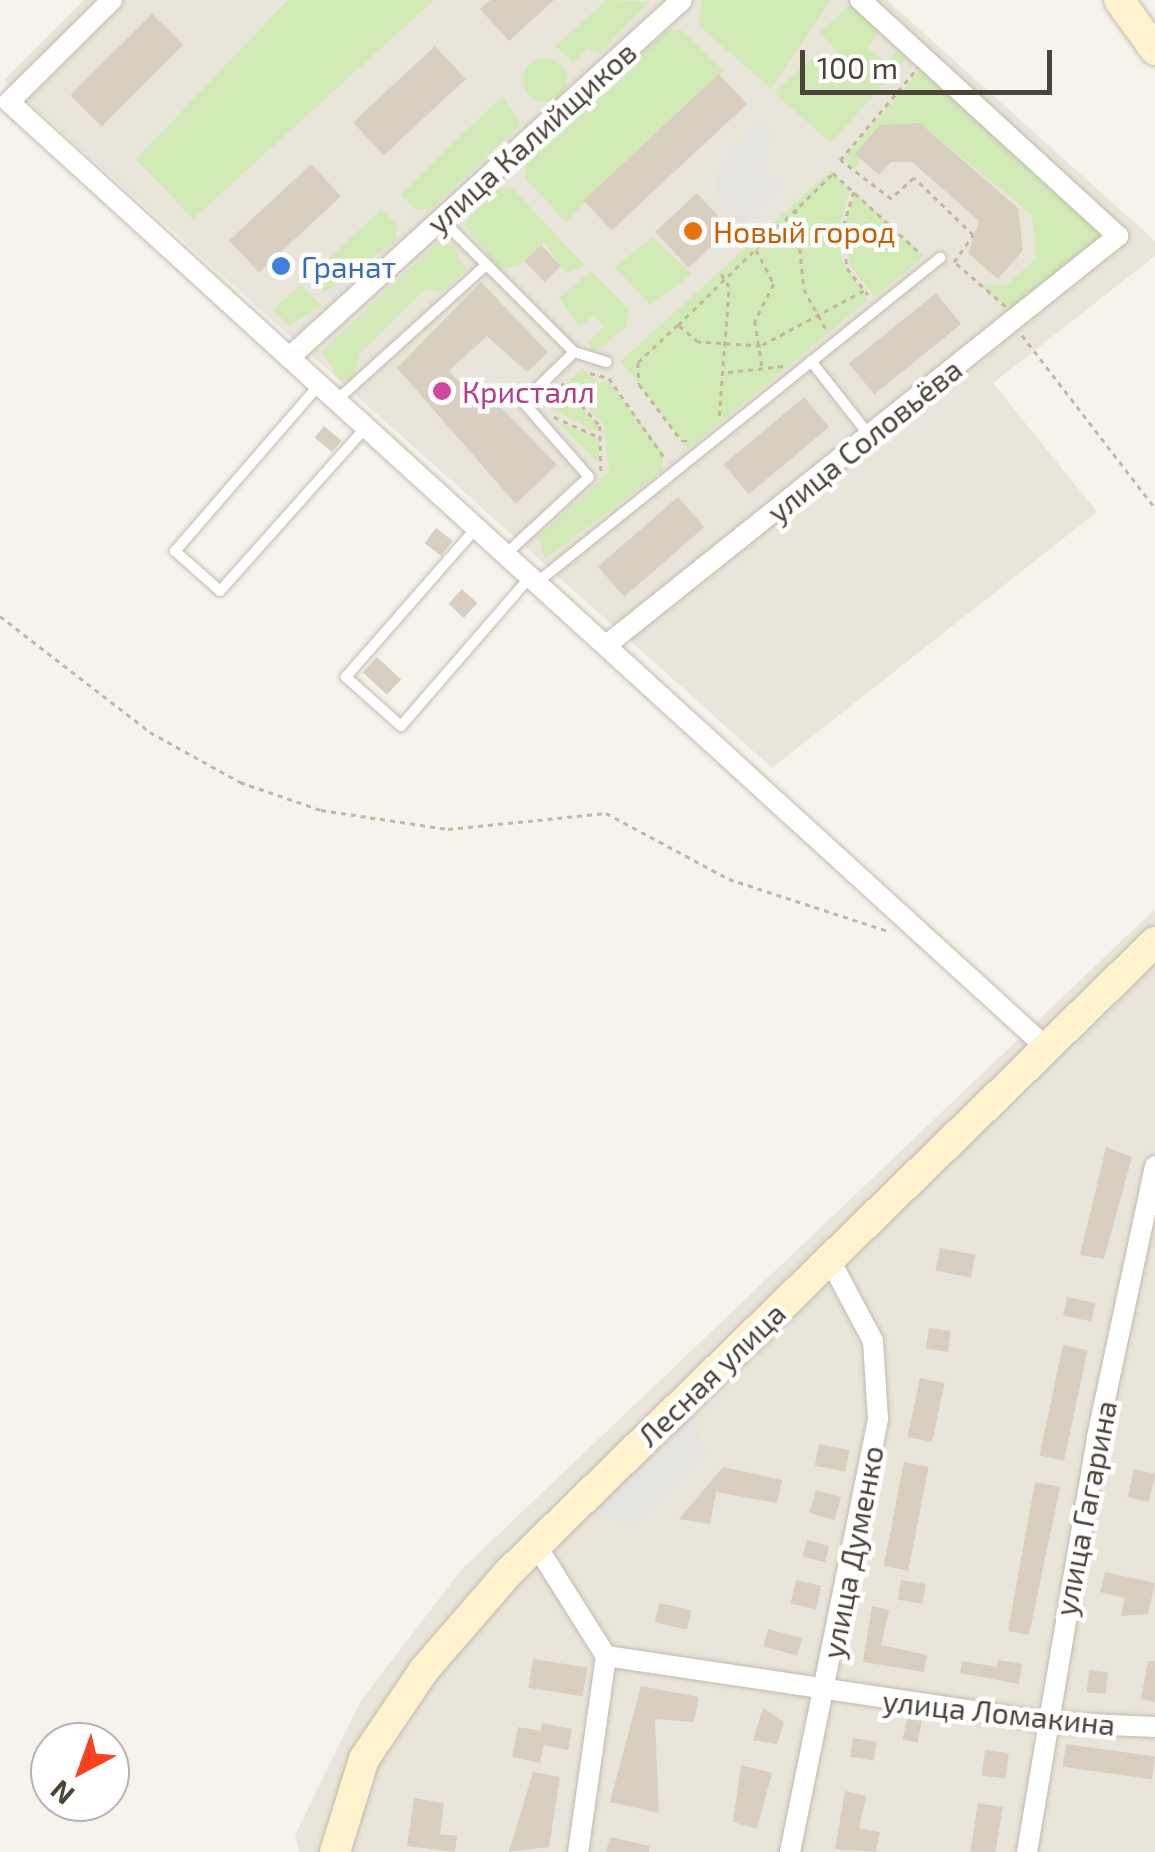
<!DOCTYPE html>
<html>
<head>
<meta charset="utf-8">
<style>
	body { margin:0 }
	#map { position:relative; width:1155px; height:1852px; overflow:hidden; background:#f6f3ec; font-family:"Exo 2",sans-serif }
	div>[style] { position:absolute }
	.residential>* { inset:0; background:#eae5da }
	.green>* { inset:0; background:#d2eab5 }
	.round { border-radius:50% }
	.parking>* { inset:0; background:#e5e3e0; transform-origin:0 0 }
	.building>* { inset:0; background:#d8cfc1; transform-origin:0 0 }
	.path>* { height:2.5px; margin-top:-1.25px; transform-origin:0; background:repeating-linear-gradient(90deg,#c4b79f 0 5px,transparent 0 10px) }
	.roads { filter:drop-shadow(0 0 2px #c2bbae) drop-shadow(0 0 2px #c2bbae) }
	.lane>* { height:10px; margin:-5px; padding:0 5px; transform-origin:5px; border-radius:5px; background:#fff }
	.street>* { height:20px; margin:-10px; padding:0 10px; transform-origin:10px; border-radius:10px; background:#fff }
	.secondary>* { height:30px; margin:-15px; padding:0 15px; transform-origin:15px; border-radius:15px; background:#fff3cd }
	.dots>* { width:28px; height:28px; translate:-50% -50%; box-sizing:border-box; border:5px solid #fff; border-radius:50% }
	span { translate:-50% -50%; white-space:nowrap; text-align:center; line-height:1.15; -webkit-text-stroke:9px #fff; paint-order:stroke }
	.street-label { font-size:30px; color:#4b4439 }
	.food-label { font-size:30px; color:#c56008 }
	.left { translate:0 -50%; text-align:left }
	.shop-label { font-size:30px; color:#366cbe }
	.hotel-label { font-size:30px; color:#b23c85 }
	.north { position:absolute; left:30px; top:1722px; width:100px; height:100px; box-sizing:border-box; background:#fff; border:2px solid #b7b4b0; border-radius:50%; rotate:221deg; font-size:28px; font-weight:700; line-height:40px; text-align:center; color:#4b4439 }
	.north::after { content:''; display:block; margin:auto; width:35px; height:45px; background:#fc3f1d; clip-path:polygon(50% 0,100% 100%,50% 72%,0 100%) }
	.scale { position:absolute; left:800px; top:50px; width:252px; height:45px; box-sizing:border-box; border:5px solid #4b4439; border-top:0; padding-left:12px; font-size:30px; line-height:35px; white-space:nowrap; color:#4b4439; -webkit-text-stroke:8px #fff; paint-order:stroke }
</style>
</head>
<body>
<div id="map">
	<div class="residential">
		<i style="clip-path:polygon(84px 0,887px 0,1155px 241px,1155px 256px,993px 383px,1097px 512px,772px 768px,4px 80px)"></i>
		<i style="clip-path:polygon(1155px 909px,1155px 1852px,299px 1852px,295px 1835px,360px 1702px,461px 1570px)"></i>
	</div>
	<div class="green">
		<i style="clip-path:polygon(288px 0,434px 0,193px 219px,136px 159px)"></i>
		<i style="clip-path:polygon(607px 0,649px 2px,600px 53px,588px 48px,573px 63px,555px 46px)"></i>
		<i style="clip-path:polygon(702px 0,831px 0,771px 89px,698px 25px)"></i>
		<i style="clip-path:polygon(850px 5px,878px 31px,868px 48px,886px 63px,899px 48px,906px 59px,831px 143px,774px 93px,812px 58px,829px 74px,843px 59px,820px 32px)"></i>
		<i style="clip-path:polygon(668px 30px,681px 30px,724px 71px,566px 222px,526px 179px,525px 160px)"></i>
		<i class="round" style="left:523px;top:58px;width:44px;height:44px"></i>
		<i style="clip-path:polygon(923px 67px,1101px 230px,1100px 243px,1013px 313px,980px 284px,1006px 286px,1036px 258px,1032px 215px,920px 123px,880px 125px,854px 170px,843px 159px)"></i>
		<i style="clip-path:polygon(502px 96px,521px 124px,431px 209px,415px 209px,400px 195px)"></i>
		<i style="clip-path:polygon(831px 170px,850px 190px,838px 231px,842px 261px,868px 300px,688px 449px,621px 361px)"></i>
		<i style="clip-path:polygon(498px 188px,513px 189px,585px 266px,566px 273px,544px 241px,521px 265px,499px 269px,464px 224px)"></i>
		<i style="clip-path:polygon(855px 193px,924px 256px,875px 297px,850px 266px,843px 229px)"></i>
		<i style="clip-path:polygon(381px 209px,397px 225px,396px 241px,325px 292px,310px 277px)"></i>
		<i style="clip-path:polygon(652px 237px,692px 274px,650px 305px,615px 267px)"></i>
		<i style="clip-path:polygon(438px 242px,453px 246px,466px 270px,442px 292px,426px 289px,360px 353px,354px 377px,339px 380px,322px 351px)"></i>
		<i style="clip-path:polygon(591px 271px,629px 310px,627px 326px,594px 353px,588px 343px,604px 326px,593px 316px,579px 327px,559px 298px)"></i>
		<i style="clip-path:polygon(301px 285px,322px 306px,289px 325px,272px 310px)"></i>
		<i style="clip-path:polygon(582px 368px,599px 384px,608px 380px,664px 453px,662px 471px,545px 559px,538px 537px,609px 472px,604px 425px,566px 385px)"></i>
		<i style="clip-path:polygon(560px 385px,598px 425px,596px 432px,543px 404px)"></i>
		<i style="clip-path:polygon(556px 421px,601px 440px,598px 463px)"></i>
	</div>
	<div class="parking">
		<i style="clip-path:polygon(758px 121px,769px 131px,767px 176px,786px 184px,740px 227px,718px 200px,716px 173px)"></i>
		<i style="left:359px;top:260px;width:13px;height:47px;rotate:45deg"></i>
		<i style="clip-path:polygon(687px 1410px,706px 1449px,634px 1524px,581px 1513px)"></i>
	</div>
	<div class="building">
		<i style="clip-path:polygon(490px 0,554px 0,509px 41px,480px 9px)"></i>
		<i style="left:152px;top:14px;width:44px;height:115px;rotate:45deg"></i>
		<i style="left:435px;top:46px;width:45px;height:112px;rotate:47deg"></i>
		<i style="left:719px;top:74px;width:41px;height:185px;rotate:47deg"></i>
		<i style="clip-path:polygon(920px 123px,1018px 208px,1023px 250px,998px 279px,968px 253px,979px 221px,912px 162px,891px 162px,879px 175px,855px 154px,880px 125px)"></i>
		<i style="left:311px;top:164px;width:44px;height:112px;rotate:47deg"></i>
		<i style="left:697px;top:193px;width:49px;height:57px;rotate:47deg"></i>
		<i style="left:541px;top:245px;width:29px;height:23px;rotate:46deg"></i>
		<i style="clip-path:polygon(481px 282px,548px 352px,527px 372px,487px 336px,449px 371px,472px 396px,481px 386px,557px 465px,516px 504px,397px 368px)"></i>
		<i style="left:936px;top:293px;width:40px;height:112px;rotate:51deg"></i>
		<i style="left:804px;top:397px;width:39px;height:105px;rotate:50deg"></i>
		<i style="left:324px;top:426px;width:23px;height:15px;rotate:40deg"></i>
		<i style="left:678px;top:497px;width:40px;height:106px;rotate:49deg"></i>
		<i style="left:436px;top:528px;width:21px;height:19px;rotate:37deg"></i>
		<i style="left:462px;top:589px;width:21px;height:20px;rotate:43deg"></i>
		<i style="left:377px;top:657px;width:33px;height:21px;rotate:43deg"></i>
		<i style="clip-path:polygon(1106px 1147px,1132px 1157px,1104px 1259px,1080px 1255px)"></i>
		<i style="left:940px;top:1248px;width:36px;height:23px;rotate:11deg"></i>
		<i style="left:1067px;top:1297px;width:29px;height:19px;rotate:12deg"></i>
		<i style="left:929px;top:1328px;width:22px;height:21px;rotate:8deg"></i>
		<i style="left:1063px;top:1345px;width:25px;height:113px;rotate:12deg"></i>
		<i style="left:920px;top:1378px;width:25px;height:60px;rotate:12deg"></i>
		<i style="left:819px;top:1444px;width:31px;height:22px;rotate:11deg"></i>
		<i style="left:904px;top:1462px;width:25px;height:106px;rotate:11deg"></i>
		<i style="clip-path:polygon(723px 1467px,782px 1480px,777px 1503px,716px 1492px,710px 1524px,679px 1519px)"></i>
		<i style="left:1134px;top:1469px;width:22px;height:29px;rotate:13deg"></i>
		<i style="clip-path:polygon(1035px 1482px,1060px 1487px,1029px 1635px,1008px 1631px)"></i>
		<i style="left:816px;top:1490px;width:26px;height:24px;rotate:16deg"></i>
		<i style="left:807px;top:1540px;width:23px;height:17px;rotate:15deg"></i>
		<i style="clip-path:polygon(1105px 1572px,1155px 1583px,1148px 1614px,1121px 1616px,1125px 1598px,1100px 1592px)"></i>
		<i style="left:796px;top:1580px;width:26px;height:24px;rotate:13deg"></i>
		<i style="left:901px;top:1580px;width:25px;height:20px;rotate:9deg"></i>
		<i style="left:659px;top:1603px;width:33px;height:20px;rotate:12deg"></i>
		<i style="clip-path:polygon(872px 1606px,889px 1610px,881px 1645px,927px 1655px,924px 1672px,863px 1662px)"></i>
		<i style="left:768px;top:1629px;width:35px;height:18px;rotate:15deg"></i>
		<i style="left:533px;top:1659px;width:55px;height:29px;rotate:9deg"></i>
		<i style="clip-path:polygon(998px 1660px,1022px 1664px,1019px 1684px,960px 1673px,962px 1661px,997px 1667px)"></i>
		<i style="clip-path:polygon(1148px 1661px,1155px 1661px,1155px 1702px,1141px 1699px)"></i>
		<i style="left:1089px;top:1670px;width:19px;height:22px;rotate:6deg"></i>
		<i style="clip-path:polygon(641px 1686px,699px 1697px,694px 1722px,655px 1719px,659px 1813px,610px 1802px)"></i>
		<i style="clip-path:polygon(763px 1708px,784px 1722px,777px 1744px,753px 1740px)"></i>
		<i style="left:907px;top:1718px;width:15px;height:22px;rotate:11deg"></i>
		<i style="clip-path:polygon(542px 1723px,572px 1729px,568px 1750px,544px 1745px,540px 1763px,512px 1757px,518px 1727px,541px 1731px)"></i>
		<i style="left:853px;top:1738px;width:24px;height:19px;rotate:9deg"></i>
		<i style="left:1066px;top:1744px;width:90px;height:23px;rotate:8deg"></i>
		<i style="left:985px;top:1750px;width:24px;height:26px;rotate:7deg"></i>
		<i style="clip-path:polygon(741px 1765px,772px 1773px,757px 1829px,733px 1822px)"></i>
		<i style="clip-path:polygon(533px 1772px,560px 1777px,549px 1847px,509px 1852px)"></i>
		<i style="clip-path:polygon(845px 1791px,866px 1796px,859px 1828px,880px 1832px,876px 1852px,835px 1849px)"></i>
		<i style="clip-path:polygon(414px 1798px,444px 1803px,440px 1834px,457px 1836px,455px 1852px,407px 1846px)"></i>
		<i style="left:978px;top:1803px;width:25px;height:50px;rotate:9deg"></i>
		<i style="clip-path:polygon(610px 1837px,649px 1846px,649px 1852px,606px 1852px)"></i>
	</div>
	<div class="path">
		<i style="left:920px;top:65px;width:241px;rotate:41.8deg"></i>
		<i style="left:1100px;top:226px;width:14px;rotate:82deg"></i>
		<i style="left:1102px;top:240px;width:115px;rotate:140.6deg"></i>
		<i style="left:1013px;top:313px;width:78px;rotate:-139.2deg"></i>
		<i style="left:954px;top:262px;width:33px;rotate:-55deg"></i>
		<i style="left:973px;top:235px;width:82px;rotate:-136deg"></i>
		<i style="left:914px;top:178px;width:31px;rotate:138deg"></i>
		<i style="left:891px;top:199px;width:64px;rotate:-142.6deg"></i>
		<i style="left:840px;top:160px;width:124px;rotate:-49.9deg"></i>
		<i style="left:854px;top:192px;width:39px;rotate:107deg"></i>
		<i style="left:843px;top:229px;width:39px;rotate:84deg"></i>
		<i style="left:847px;top:268px;width:34px;rotate:52deg"></i>
		<i style="left:796px;top:209px;width:80px;rotate:84.3deg"></i>
		<i style="left:804px;top:289px;width:50px;rotate:61.4deg"></i>
		<i style="left:747px;top:232px;width:59px;rotate:62.6deg"></i>
		<i style="left:774px;top:284px;width:42px;rotate:117.2deg"></i>
		<i style="left:755px;top:321px;width:46px;rotate:81.2deg"></i>
		<i style="left:864px;top:291px;width:117px;rotate:151.9deg"></i>
		<i style="left:761px;top:346px;width:63px;rotate:-176.4deg"></i>
		<i style="left:698px;top:342px;width:26px;rotate:-140deg"></i>
		<i style="left:678px;top:325px;width:217px;rotate:-44.4deg"></i>
		<i style="left:833px;top:173px;width:120px;rotate:42.6deg"></i>
		<i style="left:678px;top:325px;width:55px;rotate:136.5deg"></i>
		<i style="left:638px;top:363px;width:21px;rotate:87deg"></i>
		<i style="left:639px;top:384px;width:71px;rotate:53deg"></i>
		<i style="left:682px;top:441px;width:10px"></i>
		<i style="left:1022px;top:335px;width:218px;rotate:52.4deg"></i>
		<i style="left:728px;top:372px;width:56px;rotate:-6.1deg"></i>
		<i style="left:590px;top:373px;width:20px;rotate:15deg"></i>
		<i style="left:609px;top:378px;width:98px;rotate:55.3deg"></i>
		<i style="left:562px;top:383px;width:57px;rotate:48.5deg"></i>
		<i style="left:600px;top:426px;width:45px;rotate:88.7deg"></i>
		<i style="left:719px;top:416px;width:129px;rotate:-85.6deg"></i>
		<i style="left:729px;top:287px;width:19px;rotate:-122deg"></i>
		<i style="left:554px;top:417px;width:49px;rotate:24deg"></i>
		<i style="left:0;top:616px;width:190px;rotate:37.7deg"></i>
		<i style="left:150px;top:732px;width:103px;rotate:29.1deg"></i>
		<i style="left:240px;top:782px;width:86px;rotate:19.1deg"></i>
		<i style="left:321px;top:810px;width:128px;rotate:8.5deg"></i>
		<i style="left:448px;top:829px;width:159px;rotate:-5.8deg"></i>
		<i style="left:606px;top:813px;width:140px;rotate:28.2deg"></i>
		<i style="left:729px;top:879px;width:167px;rotate:18.1deg"></i>
	</div>
	<div class="roads">
		<div class="lane">
			<i style="left:441px;top:219px;width:188px;rotate:45deg"></i>
			<i style="left:574px;top:352px;width:34px;rotate:17deg"></i>
			<i style="left:811px;top:361px;width:94px;rotate:51.9deg"></i>
			<i style="left:319px;top:385px;width:220px;rotate:130.9deg"></i>
			<i style="left:175px;top:551px;width:60px;rotate:41.6deg"></i>
			<i style="left:220px;top:591px;width:222px;rotate:-48.3deg"></i>
			<i style="left:339px;top:398px;width:195px;rotate:-42.1deg"></i>
			<i style="left:478px;top:526px;width:201px;rotate:131.2deg"></i>
			<i style="left:346px;top:677px;width:74px;rotate:41.7deg"></i>
			<i style="left:401px;top:726px;width:200px;rotate:-49.1deg"></i>
			<i style="left:508px;top:552px;width:110px;rotate:-42.8deg"></i>
			<i style="left:589px;top:477px;width:100px;rotate:-131.3deg"></i>
			<i style="left:523px;top:402px;width:71px;rotate:-44.4deg"></i>
			<i style="left:540px;top:580px;width:514px;rotate:-38.83deg"></i>
		</div>
		<div class="street">
			<i style="left:112px;top:0;width:145px;rotate:135.3deg"></i>
			<i style="left:9px;top:102px;width:1406px;rotate:42.35deg"></i>
			<i style="left:292px;top:355px;width:527px;rotate:-42.31deg"></i>
			<i style="left:609px;top:643px;width:652px;rotate:-38.65deg"></i>
			<i style="left:1118px;top:236px;width:350px;rotate:-137.5deg"></i>
			<i style="left:536px;top:1545px;width:131px;rotate:57.8deg"></i>
			<i style="left:606px;top:1656px;width:198px;rotate:98.1deg"></i>
			<i style="left:606px;top:1656px;width:444px;rotate:8.5deg"></i>
			<i style="left:1045px;top:1722px;width:110px;rotate:2.6deg"></i>
			<i style="left:790px;top:1852px;width:442px;rotate:-78.5deg"></i>
			<i style="left:878px;top:1419px;width:78px;rotate:-93.7deg"></i>
			<i style="left:873px;top:1341px;width:92px;rotate:-118deg"></i>
			<i style="left:1027px;top:1852px;width:421px;rotate:-80.4deg"></i>
			<i style="left:1097px;top:1437px;width:277px;rotate:-77.9deg"></i>
		</div>
		<div class="secondary">
			<i style="left:1119px;top:0;width:62px;rotate:54.2deg"></i>
			<i style="left:335px;top:1852px;width:97px;rotate:-72.7deg"></i>
			<i style="left:364px;top:1759px;width:107px;rotate:-56deg"></i>
			<i style="left:424px;top:1670px;width:128px;rotate:-49.1deg"></i>
			<i style="left:508px;top:1573px;width:904px;rotate:-44.28deg"></i>
		</div>
	</div>
	<div class="dots">
		<i style="left:693px;top:231px;background:#e8710a"></i>
		<i style="left:281px;top:266px;background:#3f7fe0"></i>
		<i style="left:442px;top:391px;background:#d1479c"></i>
	</div>
	<div class="street-label">
		<span style="left:531px;top:137px;rotate:-42deg">улица Калийщиков</span>
		<span style="left:864px;top:440px;rotate:-39deg">улица Соловьёва</span>
		<span style="left:711px;top:1374px;rotate:-44deg">Лесная улица</span>
		<span style="left:1085px;top:1508px;rotate:-79deg">улица Гагарина</span>
		<span style="left:852px;top:1552px;rotate:-79deg">улица Думенко</span>
		<span style="left:999px;top:1712px;rotate:6deg">улица Ломакина</span>
	</div>
	<div class="food-label">
		<span class="left" style="left:713px;top:231px">Новый город</span>
	</div>
	<div class="shop-label">
		<span class="left" style="left:301px;top:266px">Гранат</span>
	</div>
	<div class="hotel-label">
		<span class="left" style="left:462px;top:391px">Кристалл</span>
	</div>
	<div class="north">N</div>
	<div class="scale">100 m</div>
</div>
</body>
</html>
